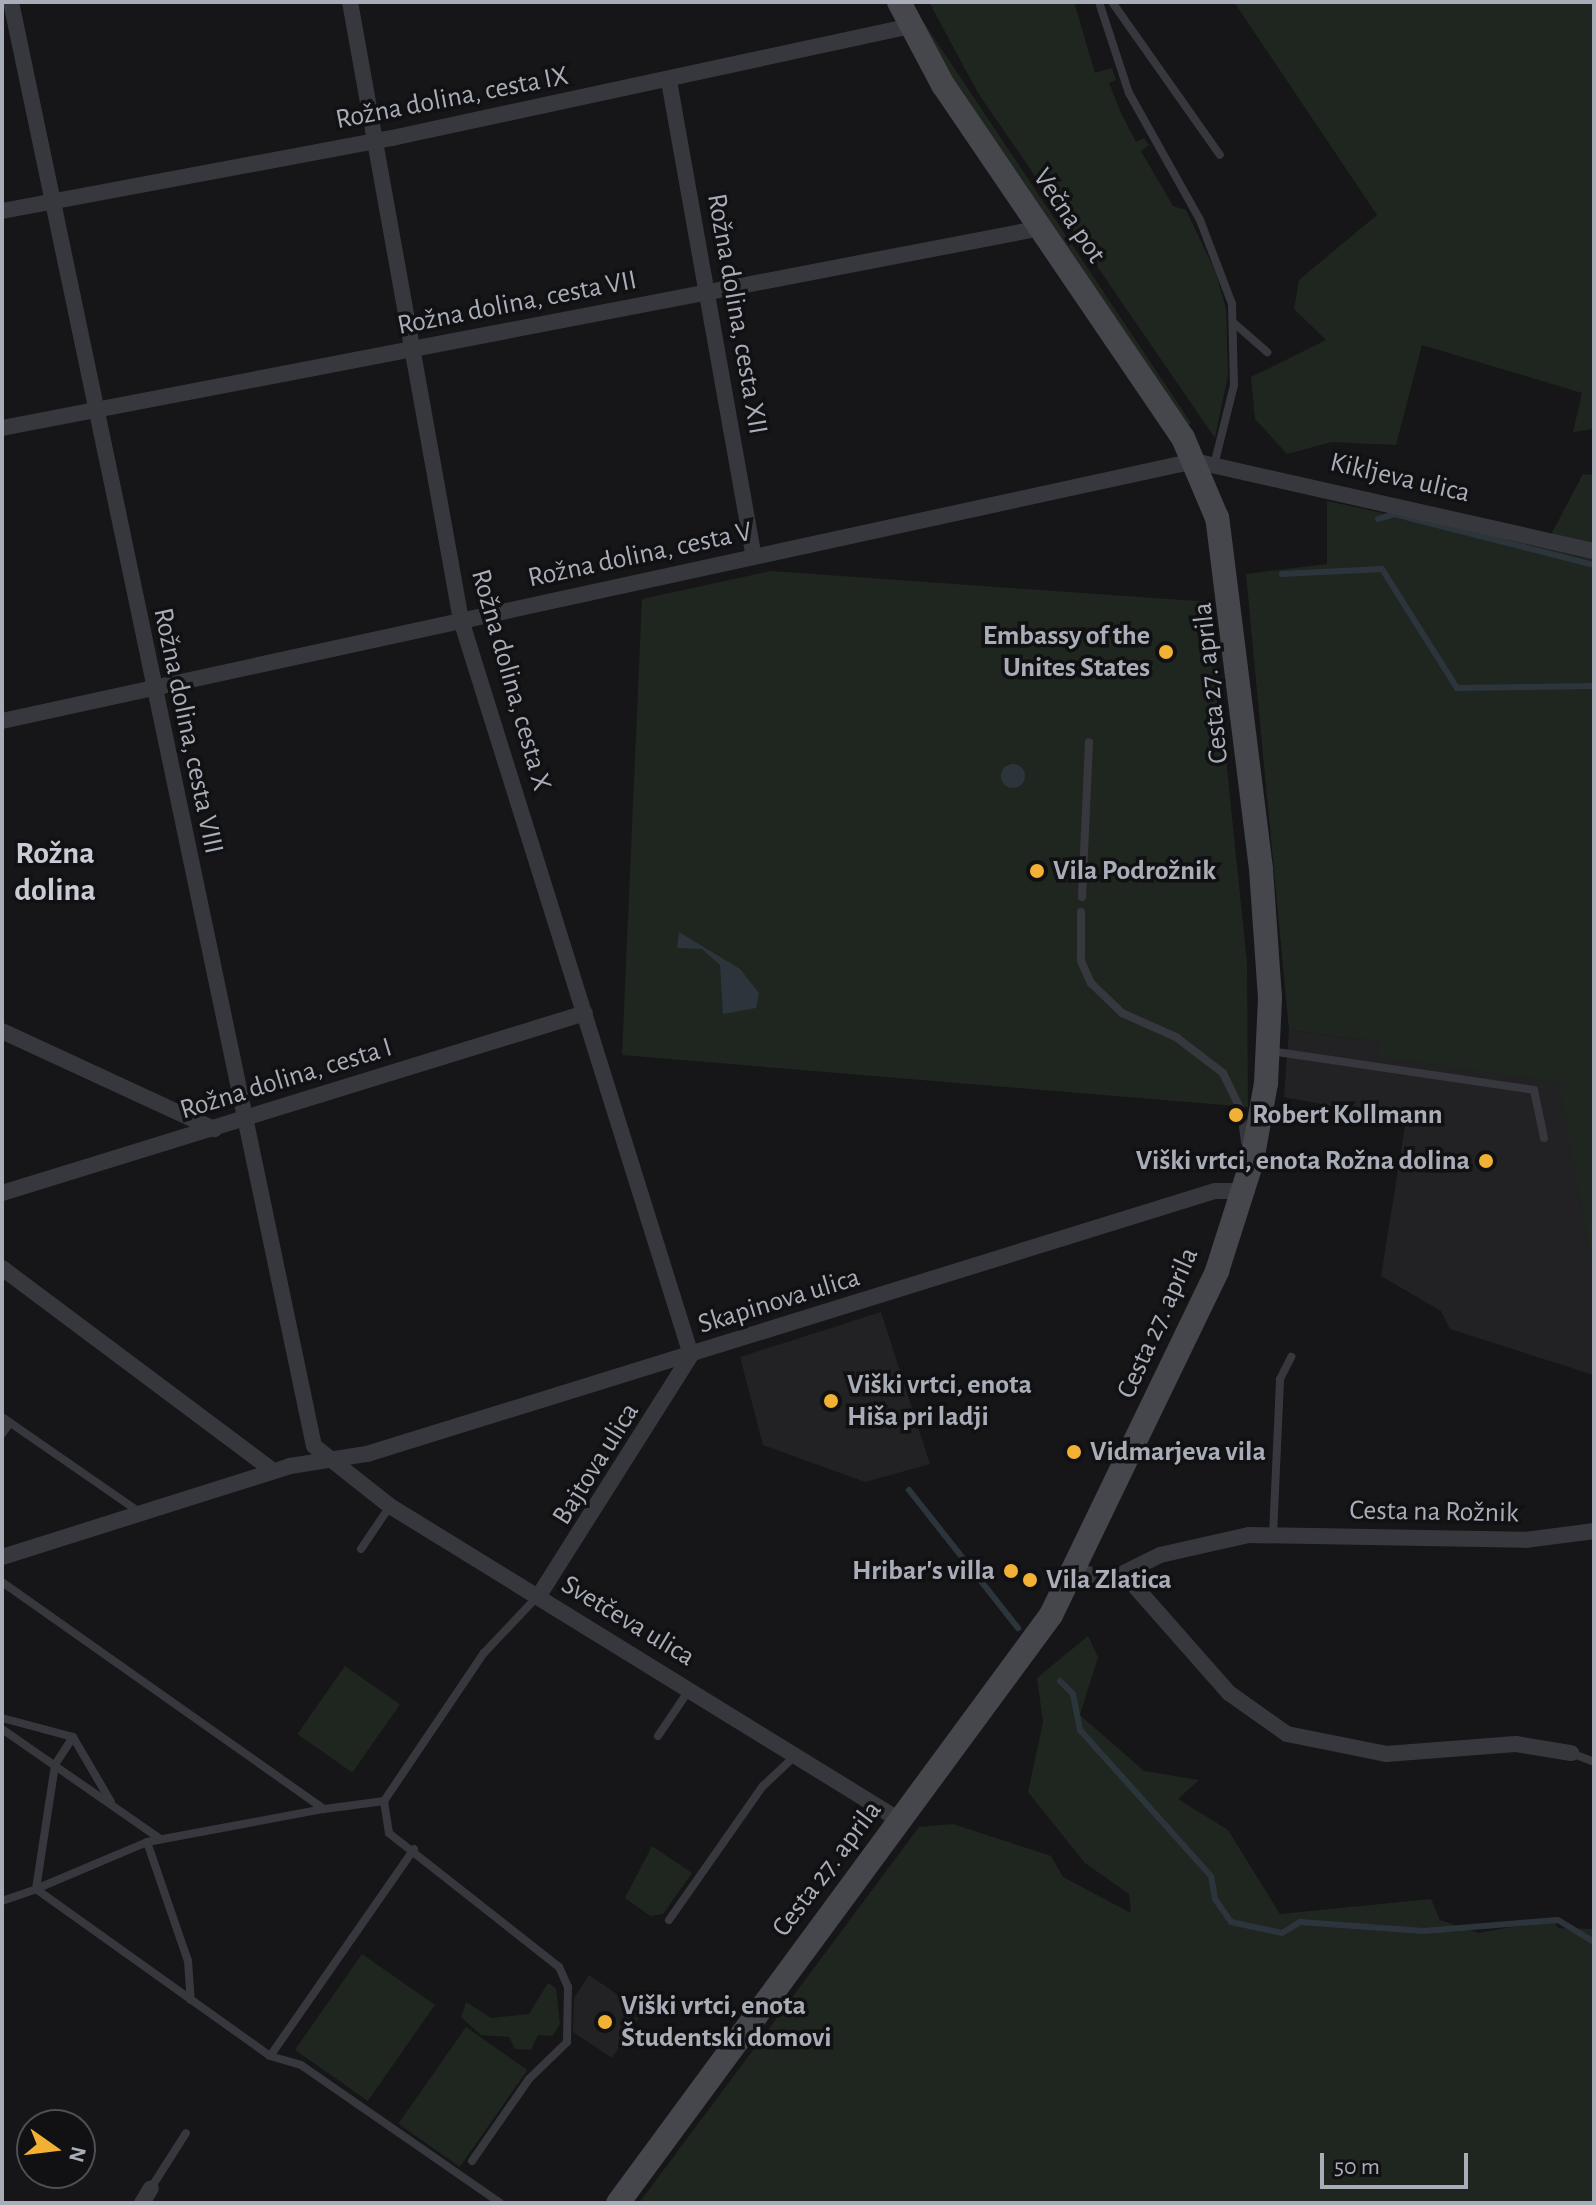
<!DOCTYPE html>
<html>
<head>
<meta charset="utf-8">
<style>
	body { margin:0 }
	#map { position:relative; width:1596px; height:2205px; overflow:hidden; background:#161618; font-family:"Alegreya Sans",sans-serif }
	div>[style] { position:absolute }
	.built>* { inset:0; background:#222225 }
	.green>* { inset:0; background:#1e261f; transform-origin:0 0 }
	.water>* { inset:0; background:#2c353c }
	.round { border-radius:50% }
	.stream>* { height:6px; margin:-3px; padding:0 3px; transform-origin:3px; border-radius:3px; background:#2c353c }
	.service>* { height:8px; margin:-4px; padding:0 4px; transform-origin:4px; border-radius:4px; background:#37383d }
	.minor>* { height:16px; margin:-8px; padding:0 8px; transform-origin:8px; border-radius:8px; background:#37383d }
	.secondary>* { height:24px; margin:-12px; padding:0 12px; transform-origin:12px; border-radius:12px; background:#45474d }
	.dots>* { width:22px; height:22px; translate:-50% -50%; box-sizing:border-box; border:4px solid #111113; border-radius:50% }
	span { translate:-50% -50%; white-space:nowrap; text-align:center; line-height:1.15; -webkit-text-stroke:7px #111113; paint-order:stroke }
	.street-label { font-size:28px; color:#a8adb8 }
	.poi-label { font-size:28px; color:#a8adb8; font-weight:700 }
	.right { translate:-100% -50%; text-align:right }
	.left { translate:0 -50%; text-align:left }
	.quarter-label { font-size:32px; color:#c9ccd4; font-weight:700 }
	.frame { position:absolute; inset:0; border:4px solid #a8adb8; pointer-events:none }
	.north { position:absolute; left:16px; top:2109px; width:80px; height:80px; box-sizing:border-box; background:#111113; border:2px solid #4d4f55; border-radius:50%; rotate:104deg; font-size:22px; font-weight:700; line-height:32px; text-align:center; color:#a8adb8 }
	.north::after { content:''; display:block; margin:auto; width:28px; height:36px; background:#f2b134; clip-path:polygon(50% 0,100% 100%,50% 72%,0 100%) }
	.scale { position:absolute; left:1320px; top:2153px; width:148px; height:36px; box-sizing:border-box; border:4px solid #a8adb8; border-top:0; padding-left:10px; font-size:24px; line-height:28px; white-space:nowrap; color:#a8adb8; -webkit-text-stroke:6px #111113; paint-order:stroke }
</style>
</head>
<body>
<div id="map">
	<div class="built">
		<i style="clip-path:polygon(1289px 1030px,1380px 1042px,1379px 1057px,1560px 1083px,1594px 1276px,1594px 1375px,1450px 1329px,1441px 1311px,1381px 1276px,1406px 1120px,1284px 1097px)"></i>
		<i style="clip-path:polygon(881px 1312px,930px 1464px,865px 1482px,763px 1445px,740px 1357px)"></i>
		<i style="clip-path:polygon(589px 1975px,643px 2012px,612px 2058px,573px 2032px,574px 1998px)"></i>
	</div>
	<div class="green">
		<i style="clip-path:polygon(910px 2px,1191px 423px,1187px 426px,941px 63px)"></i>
		<i style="clip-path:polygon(929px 2px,1074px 2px,1095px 73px,1112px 68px,1116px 80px,1109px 83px,1121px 113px,1136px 142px,1144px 138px,1149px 145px,1141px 151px,1173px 206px,1186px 210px,1216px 273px,1226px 309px,1228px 375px,1215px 438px,978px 93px)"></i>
		<i style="clip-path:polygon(1234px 2px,1594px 2px,1594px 429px,1573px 432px,1582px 393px,1422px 345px,1396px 445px,1332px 442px,1287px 454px,1255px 419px,1251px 377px,1326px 340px,1294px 309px,1299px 280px,1377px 215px)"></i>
		<i style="clip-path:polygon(1583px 474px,1594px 475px,1594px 1276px,1559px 1083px,1378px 1057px,1380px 1042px,1289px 1030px,1246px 574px,1327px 564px,1327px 501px,1544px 548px)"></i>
		<i style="clip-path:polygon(771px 571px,1210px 602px,1247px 963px,1248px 1107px,622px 1055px,642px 599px)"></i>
		<i style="clip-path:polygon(1088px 1636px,1098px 1657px,1080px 1715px,1144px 1771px,1199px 1780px,1178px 1799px,1228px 1830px,1280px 1914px,1431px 1899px,1440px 1920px,1479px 1933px,1554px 1919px,1558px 1928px,1594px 1929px,1594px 2203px,639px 2203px,919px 1827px,953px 1824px,1051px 1856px,1063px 1877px,1131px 1913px,1129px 1894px,1085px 1863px,1028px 1792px,1043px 1722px,1037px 1678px)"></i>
		<i style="left:345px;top:1666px;width:67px;height:83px;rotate:35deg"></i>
		<i style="clip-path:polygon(652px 1846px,692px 1873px,663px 1914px,650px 1916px,625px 1898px)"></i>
		<i style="left:362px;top:1954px;width:89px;height:117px;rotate:35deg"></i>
		<i style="clip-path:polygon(548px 1983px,556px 1988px,560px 2024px,552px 2036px,538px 2035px,531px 2050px,515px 2049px,509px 2037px,481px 2035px,461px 2017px,466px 2002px,491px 2018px,529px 2014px)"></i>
		<i style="left:466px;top:2027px;width:75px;height:118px;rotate:35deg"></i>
	</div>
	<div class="water">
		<i class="round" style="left:1001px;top:764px;width:24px;height:24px"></i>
		<i style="clip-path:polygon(679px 932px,740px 969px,759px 993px,756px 1008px,723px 1014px,720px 965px,702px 949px,677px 948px)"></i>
	</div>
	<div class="stream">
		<i style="left:1378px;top:519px;width:17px;rotate:-17deg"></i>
		<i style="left:1394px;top:514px;width:206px;rotate:14.3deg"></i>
		<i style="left:1282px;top:574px;width:100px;rotate:-2.9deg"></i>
		<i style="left:1382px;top:569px;width:141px;rotate:57.8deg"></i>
		<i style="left:1457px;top:688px;width:137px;rotate:-0.8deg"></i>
		<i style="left:909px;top:1490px;width:176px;rotate:51.7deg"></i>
		<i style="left:1060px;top:1681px;width:18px;rotate:45deg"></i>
		<i style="left:1073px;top:1694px;width:37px;rotate:79deg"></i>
		<i style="left:1080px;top:1730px;width:196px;rotate:48.1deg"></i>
		<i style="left:1211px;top:1876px;width:23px;rotate:80deg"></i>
		<i style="left:1215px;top:1899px;width:28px;rotate:55deg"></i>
		<i style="left:1231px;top:1922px;width:52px;rotate:12.2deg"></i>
		<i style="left:1282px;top:1933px;width:21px;rotate:-31deg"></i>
		<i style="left:1300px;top:1922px;width:124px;rotate:4.2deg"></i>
		<i style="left:1424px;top:1931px;width:134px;rotate:-4.7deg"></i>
		<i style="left:1558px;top:1920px;width:42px;rotate:31.4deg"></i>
	</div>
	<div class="service">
		<i style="left:1099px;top:2px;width:96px;rotate:71.8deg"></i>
		<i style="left:1129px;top:93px;width:145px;rotate:60.8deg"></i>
		<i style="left:1200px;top:220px;width:90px;rotate:69.1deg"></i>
		<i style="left:1232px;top:304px;width:81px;rotate:88.6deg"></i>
		<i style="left:1234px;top:385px;width:78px;rotate:104deg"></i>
		<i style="left:1112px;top:2px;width:187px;rotate:54.8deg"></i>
		<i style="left:1235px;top:324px;width:43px;rotate:41.2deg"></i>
		<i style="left:1082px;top:897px;width:155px;rotate:-87.4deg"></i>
		<i style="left:1081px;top:912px;width:49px;rotate:90deg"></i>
		<i style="left:1081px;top:961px;width:24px;rotate:66deg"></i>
		<i style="left:1091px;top:983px;width:43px;rotate:44.1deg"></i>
		<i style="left:1122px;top:1013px;width:59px;rotate:24deg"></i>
		<i style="left:1176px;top:1037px;width:59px;rotate:37.5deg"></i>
		<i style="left:1223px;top:1073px;width:41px;rotate:64.1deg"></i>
		<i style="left:1241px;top:1110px;width:32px;rotate:83deg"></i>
		<i style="left:1270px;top:1051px;width:267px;rotate:8.4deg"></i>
		<i style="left:1534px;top:1090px;width:49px;rotate:78.2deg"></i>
		<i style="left:2px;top:1417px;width:167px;rotate:34.7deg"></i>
		<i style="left:2px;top:1434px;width:14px;rotate:-54deg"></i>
		<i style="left:1273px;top:1535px;width:156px;rotate:-87.4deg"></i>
		<i style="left:1280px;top:1379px;width:25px;rotate:-63deg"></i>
		<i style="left:361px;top:1549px;width:52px;rotate:-56deg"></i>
		<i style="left:2px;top:1582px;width:394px;rotate:35.2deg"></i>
		<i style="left:324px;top:1809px;width:61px;rotate:-7.6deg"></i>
		<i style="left:2px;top:1718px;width:73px;rotate:15deg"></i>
		<i style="left:73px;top:1737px;width:33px;rotate:123deg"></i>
		<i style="left:55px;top:1765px;width:125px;rotate:98.7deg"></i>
		<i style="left:36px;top:1889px;width:121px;rotate:-22.9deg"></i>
		<i style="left:147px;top:1842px;width:180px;rotate:-10.6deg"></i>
		<i style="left:2px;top:1729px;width:193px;rotate:34.8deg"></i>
		<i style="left:658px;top:1736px;width:55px;rotate:-56deg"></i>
		<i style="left:73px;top:1737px;width:75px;rotate:59.7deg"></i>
		<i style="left:1571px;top:1753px;width:25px;rotate:21deg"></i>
		<i style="left:147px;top:1842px;width:126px;rotate:71deg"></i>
		<i style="left:188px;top:1961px;width:39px;rotate:86deg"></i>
		<i style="left:414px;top:1849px;width:252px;rotate:124.8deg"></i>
		<i style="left:270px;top:2056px;width:32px;rotate:16deg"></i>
		<i style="left:301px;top:2065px;width:242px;rotate:34.7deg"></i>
		<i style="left:2px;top:1901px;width:36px;rotate:-19deg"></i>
		<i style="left:36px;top:1889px;width:287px;rotate:35.5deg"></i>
		<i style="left:669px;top:1920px;width:164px;rotate:-55deg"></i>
		<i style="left:763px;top:1786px;width:45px;rotate:-43.2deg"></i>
		<i style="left:472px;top:2161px;width:100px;rotate:-55.2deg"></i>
		<i style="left:529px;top:2079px;width:53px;rotate:-44.2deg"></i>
		<i style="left:567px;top:2042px;width:55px;rotate:-89deg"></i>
		<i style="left:568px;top:1987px;width:22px;rotate:-114deg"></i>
		<i style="left:559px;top:1967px;width:216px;rotate:-141.8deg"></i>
		<i style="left:389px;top:1833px;width:32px;rotate:-99deg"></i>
		<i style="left:384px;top:1801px;width:179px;rotate:-56deg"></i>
		<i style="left:484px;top:1653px;width:77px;rotate:-46.6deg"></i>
		<i style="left:151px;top:2188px;width:65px;rotate:-57.5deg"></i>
	</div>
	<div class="minor">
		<i style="left:11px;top:2px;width:1475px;rotate:78.15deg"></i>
		<i style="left:314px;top:1446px;width:97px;rotate:38.3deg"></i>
		<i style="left:390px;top:1506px;width:600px;rotate:31.65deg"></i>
		<i style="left:350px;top:2px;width:628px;rotate:79.82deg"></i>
		<i style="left:461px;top:620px;width:770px;rotate:72.62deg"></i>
		<i style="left:691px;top:1355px;width:286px;rotate:122.3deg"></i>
		<i style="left:669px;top:81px;width:483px;rotate:79.9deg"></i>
		<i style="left:2px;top:211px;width:397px;rotate:-10.6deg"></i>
		<i style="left:392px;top:138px;width:531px;rotate:-12.18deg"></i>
		<i style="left:2px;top:428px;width:1059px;rotate:-10.89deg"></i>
		<i style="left:2px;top:721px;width:1220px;rotate:-12.3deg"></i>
		<i style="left:1194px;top:461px;width:410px;rotate:12.7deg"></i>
		<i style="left:2px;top:1031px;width:234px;rotate:24.8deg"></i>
		<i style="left:2px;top:1193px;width:610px;rotate:-17.16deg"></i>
		<i style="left:2px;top:1268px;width:339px;rotate:36.8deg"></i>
		<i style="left:2px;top:1557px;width:302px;rotate:-17.5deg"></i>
		<i style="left:290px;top:1466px;width:78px;rotate:-8.9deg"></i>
		<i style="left:367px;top:1454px;width:888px;rotate:-17.23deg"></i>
		<i style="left:1215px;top:1191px;width:29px"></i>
		<i style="left:1074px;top:1571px;width:39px;rotate:12deg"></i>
		<i style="left:1112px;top:1579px;width:54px;rotate:-26.6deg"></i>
		<i style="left:1160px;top:1555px;width:91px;rotate:-12.7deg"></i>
		<i style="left:1249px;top:1535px;width:276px;rotate:1deg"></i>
		<i style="left:1525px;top:1540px;width:70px;rotate:-7.4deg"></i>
		<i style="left:1124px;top:1574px;width:159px;rotate:48.6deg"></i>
		<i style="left:1229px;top:1693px;width:71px;rotate:35.3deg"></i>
		<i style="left:1287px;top:1734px;width:101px;rotate:11.4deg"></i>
		<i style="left:1386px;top:1754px;width:130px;rotate:-4.4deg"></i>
		<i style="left:1516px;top:1744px;width:56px;rotate:9.3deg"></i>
		<i style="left:142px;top:2203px;width:17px;rotate:-59deg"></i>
	</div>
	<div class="secondary">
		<i style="left:618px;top:2203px;width:730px;rotate:-53.63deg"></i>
		<i style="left:1051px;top:1615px;width:382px;rotate:-64.2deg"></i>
		<i style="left:1217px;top:1271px;width:115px;rotate:-72.3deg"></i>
		<i style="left:1252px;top:1161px;width:79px;rotate:-79.8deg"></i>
		<i style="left:1266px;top:1083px;width:85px;rotate:-87.3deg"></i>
		<i style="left:1270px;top:998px;width:129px;rotate:-94deg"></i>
		<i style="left:1261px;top:869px;width:354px;rotate:-97.1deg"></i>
		<i style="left:1217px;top:518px;width:87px;rotate:-113deg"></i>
		<i style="left:1183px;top:438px;width:427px;rotate:-124.2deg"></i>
		<i style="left:943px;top:85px;width:94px;rotate:-117.9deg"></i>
	</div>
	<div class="dots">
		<i style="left:1166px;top:652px;background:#f2b134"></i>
		<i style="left:1037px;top:871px;background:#f2b134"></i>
		<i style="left:1236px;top:1115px;background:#f2b134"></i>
		<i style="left:1486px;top:1161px;background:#f2b134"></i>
		<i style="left:831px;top:1401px;background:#f2b134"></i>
		<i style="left:1074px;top:1452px;background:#f2b134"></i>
		<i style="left:1011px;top:1571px;background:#f2b134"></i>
		<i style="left:1030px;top:1580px;background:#f2b134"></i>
		<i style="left:605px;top:2022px;background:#f2b134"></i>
	</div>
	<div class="street-label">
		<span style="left:452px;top:98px;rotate:-11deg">Rožna dolina, cesta IX</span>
		<span style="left:1069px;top:216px;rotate:56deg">Večna pot</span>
		<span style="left:517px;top:303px;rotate:-11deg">Rožna dolina, cesta VII</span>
		<span style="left:737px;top:314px;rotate:80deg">Rožna dolina, cesta XII</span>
		<span style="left:1400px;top:478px;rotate:13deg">Kikljeva ulica</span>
		<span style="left:640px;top:555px;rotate:-12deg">Rožna dolina, cesta V</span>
		<span style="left:511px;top:680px;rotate:74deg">Rožna dolina, cesta X</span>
		<span style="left:1211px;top:683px;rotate:-96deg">Cesta 27. aprila</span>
		<span style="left:188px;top:731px;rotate:78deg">Rožna dolina, cesta VIII</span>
		<span style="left:286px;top:1079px;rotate:-17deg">Rožna dolina, cesta I</span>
		<span style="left:779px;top:1301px;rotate:-17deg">Skapinova ulica</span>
		<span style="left:1158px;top:1323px;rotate:-66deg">Cesta 27. aprila</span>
		<span style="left:596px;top:1464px;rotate:-58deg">Bajtova ulica</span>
		<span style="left:1434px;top:1512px;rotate:1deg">Cesta na Rožnik</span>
		<span style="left:628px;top:1621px;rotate:31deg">Svetčeva ulica</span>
		<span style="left:827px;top:1869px;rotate:-53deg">Cesta 27. aprila</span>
	</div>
	<div class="poi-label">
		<span class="right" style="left:1150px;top:652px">Embassy of the<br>Unites States</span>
		<span class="left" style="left:1053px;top:871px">Vila Podrožnik</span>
		<span class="left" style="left:1252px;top:1115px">Robert Kollmann</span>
		<span class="right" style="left:1470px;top:1161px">Viški vrtci, enota Rožna dolina</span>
		<span class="left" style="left:847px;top:1401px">Viški vrtci, enota<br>Hiša pri ladji</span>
		<span class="left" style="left:1090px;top:1452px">Vidmarjeva vila</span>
		<span class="right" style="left:995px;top:1571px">Hribar's villa</span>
		<span class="left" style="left:1046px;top:1580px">Vila Zlatica</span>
		<span class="left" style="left:621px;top:2022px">Viški vrtci, enota<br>Študentski domovi</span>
	</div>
	<div class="quarter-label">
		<span style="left:55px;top:872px">Rožna<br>dolina</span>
	</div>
	<div class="frame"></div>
	<div class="north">N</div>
	<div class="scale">50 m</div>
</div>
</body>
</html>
